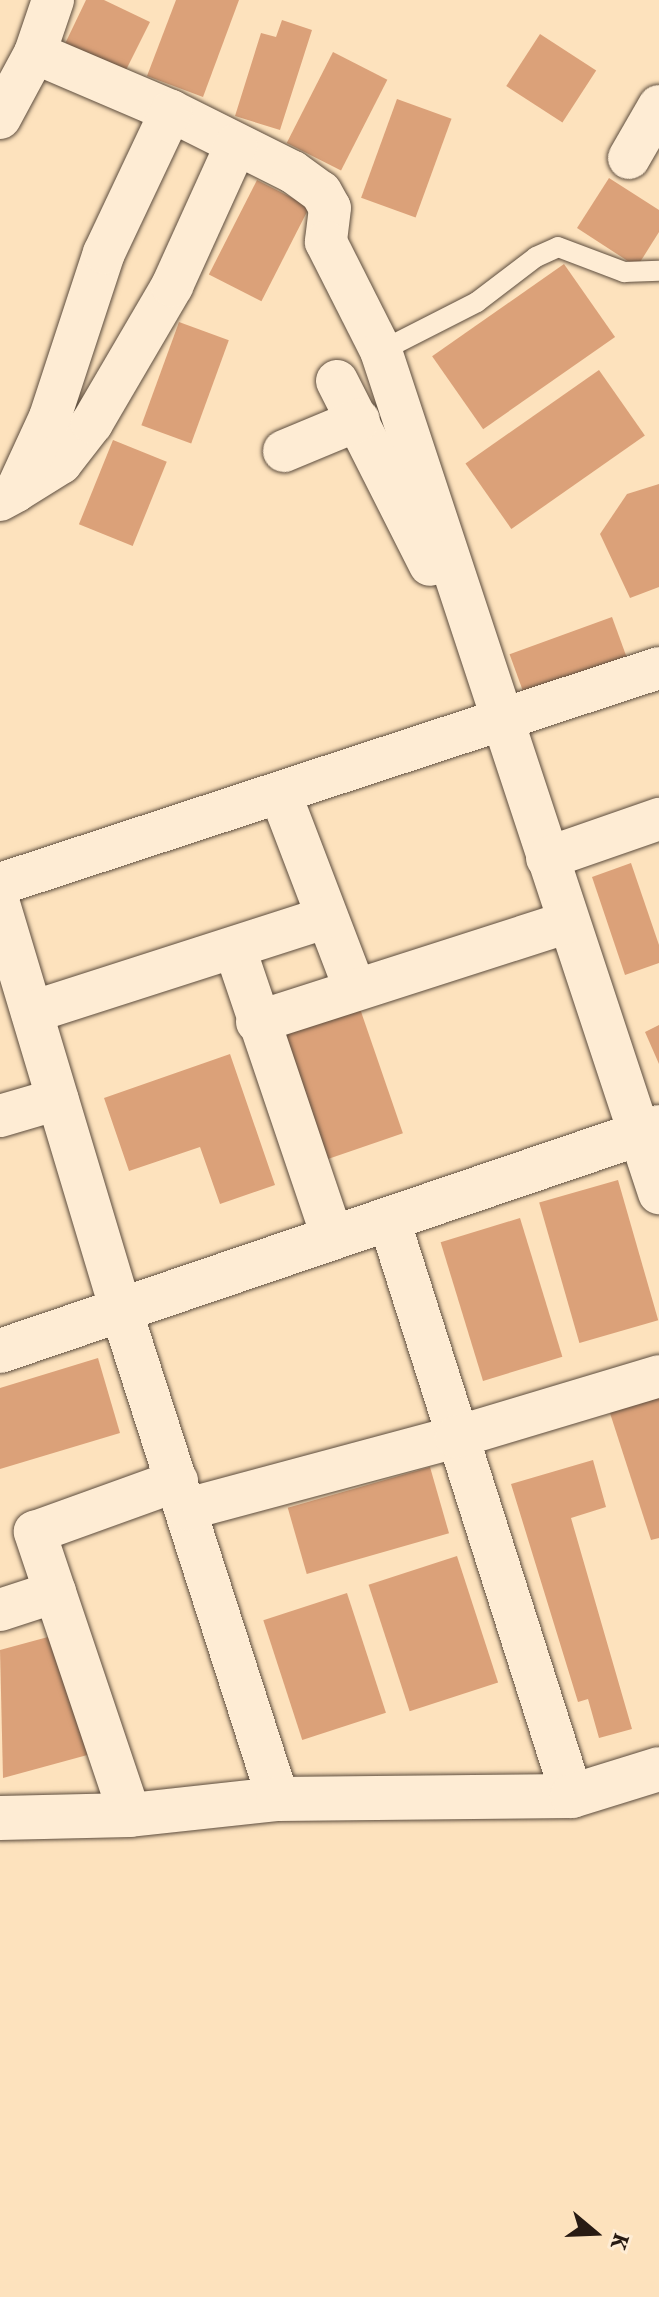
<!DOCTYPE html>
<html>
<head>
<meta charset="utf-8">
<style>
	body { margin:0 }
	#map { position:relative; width:659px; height:2297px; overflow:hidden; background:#fde2bd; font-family:Vollkorn,serif }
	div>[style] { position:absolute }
	.building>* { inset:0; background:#dba179; transform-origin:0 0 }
	.roads { filter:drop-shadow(0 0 2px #5d4d3e) drop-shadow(0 0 2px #5d4d3e) }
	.service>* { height:20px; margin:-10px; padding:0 10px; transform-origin:10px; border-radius:10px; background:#feecd4 }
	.minor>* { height:42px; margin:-21px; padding:0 21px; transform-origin:21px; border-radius:21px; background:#feecd4 }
	.tertiary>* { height:44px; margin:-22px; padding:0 22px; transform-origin:22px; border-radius:22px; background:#feecd4 }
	span { translate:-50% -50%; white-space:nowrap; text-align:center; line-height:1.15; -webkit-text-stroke:6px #feecd4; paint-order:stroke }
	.north { position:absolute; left:555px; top:2193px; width:80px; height:80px; -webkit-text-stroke:6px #feecd4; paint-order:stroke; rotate:109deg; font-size:22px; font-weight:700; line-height:32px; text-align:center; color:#281b13 }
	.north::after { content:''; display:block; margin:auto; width:28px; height:36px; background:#281b13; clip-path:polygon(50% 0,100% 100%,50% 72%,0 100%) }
</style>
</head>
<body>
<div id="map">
	<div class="building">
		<i style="clip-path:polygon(86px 0,104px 0,150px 22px,121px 80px,62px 50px)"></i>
		<i style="clip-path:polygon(176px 0,239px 0,203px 97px,147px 76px)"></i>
		<i style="clip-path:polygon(282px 20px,312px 30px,280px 130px,235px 116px,261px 33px,276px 37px)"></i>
		<i style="left:540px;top:34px;width:67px;height:62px;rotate:33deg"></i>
		<i style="left:333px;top:52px;width:61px;height:102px;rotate:27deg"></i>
		<i style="left:397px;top:99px;width:58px;height:105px;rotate:20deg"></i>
		<i style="clip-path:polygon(609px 178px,659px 210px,659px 232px,637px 267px,577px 228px)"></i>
		<i style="left:257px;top:180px;width:59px;height:106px;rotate:27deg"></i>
		<i style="left:564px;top:264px;width:89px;height:161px;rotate:55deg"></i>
		<i style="left:179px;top:322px;width:53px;height:110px;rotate:20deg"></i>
		<i style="left:599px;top:370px;width:80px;height:163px;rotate:55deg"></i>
		<i style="left:113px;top:440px;width:58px;height:91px;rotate:22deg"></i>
		<i style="clip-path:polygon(659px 484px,659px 587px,630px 598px,600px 534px,627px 494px)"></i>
		<i style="left:612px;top:617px;width:44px;height:109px;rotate:70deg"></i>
		<i style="clip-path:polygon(631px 863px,659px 945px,659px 963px,625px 975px,592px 877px)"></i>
		<i style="left:357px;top:1000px;width:141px;height:90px;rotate:71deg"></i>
		<i style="clip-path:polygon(659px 1025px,659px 1064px,645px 1032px)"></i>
		<i style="clip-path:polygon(230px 1054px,275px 1185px,220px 1204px,200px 1147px,129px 1171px,104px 1098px)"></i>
		<i style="left:618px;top:1180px;width:146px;height:82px;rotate:74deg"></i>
		<i style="left:520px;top:1218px;width:145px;height:83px;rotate:73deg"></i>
		<i style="clip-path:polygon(98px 1358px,120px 1433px,0 1469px,0 1388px)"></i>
		<i style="clip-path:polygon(659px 1394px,659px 1538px,651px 1540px,609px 1410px)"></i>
		<i style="clip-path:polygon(593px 1460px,606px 1507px,571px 1518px,632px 1729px,599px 1738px,588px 1699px,578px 1702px,511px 1484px)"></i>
		<i style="left:430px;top:1467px;width:69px;height:148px;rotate:74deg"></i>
		<i style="left:457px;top:1556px;width:133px;height:93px;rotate:72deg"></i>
		<i style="left:347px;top:1593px;width:126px;height:88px;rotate:72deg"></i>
		<i style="clip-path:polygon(59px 1634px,91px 1754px,3px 1778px,0 1650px)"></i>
	</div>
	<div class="roads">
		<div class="service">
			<i style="left:381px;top:351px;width:108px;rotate:-27deg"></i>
			<i style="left:477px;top:302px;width:74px;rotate:-37.3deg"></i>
			<i style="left:536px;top:257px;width:24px;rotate:-24deg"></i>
			<i style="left:558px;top:247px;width:71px;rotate:20.7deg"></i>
			<i style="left:624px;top:272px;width:35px;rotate:-2deg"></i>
		</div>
		<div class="minor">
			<i style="left:35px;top:53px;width:148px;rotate:23.1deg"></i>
			<i style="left:171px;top:111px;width:136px;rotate:26.6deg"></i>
			<i style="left:293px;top:172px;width:34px;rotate:36deg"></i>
			<i style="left:321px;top:192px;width:18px;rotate:61deg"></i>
			<i style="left:330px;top:208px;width:34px;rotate:97deg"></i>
			<i style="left:326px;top:242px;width:122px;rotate:63.2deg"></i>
			<i style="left:381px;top:351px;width:887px;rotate:71.73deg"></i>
			<i style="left:0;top:118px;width:74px;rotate:-61.7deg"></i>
			<i style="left:35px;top:53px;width:56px;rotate:-71.2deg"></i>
			<i style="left:629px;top:158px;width:60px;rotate:-60deg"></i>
			<i style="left:337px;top:381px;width:206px;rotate:63.2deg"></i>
			<i style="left:284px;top:451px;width:81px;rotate:-22.5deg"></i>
			<i style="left:16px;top:491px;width:53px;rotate:-31.9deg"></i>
			<i style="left:61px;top:463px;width:51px;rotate:-52.2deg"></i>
			<i style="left:92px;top:423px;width:159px;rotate:-59.7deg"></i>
			<i style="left:172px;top:286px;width:155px;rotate:-65.6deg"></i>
			<i style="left:0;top:500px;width:18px;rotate:-29deg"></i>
			<i style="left:16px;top:491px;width:81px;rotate:-65.3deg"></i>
			<i style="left:50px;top:417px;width:173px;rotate:-71.8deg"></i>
			<i style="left:104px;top:253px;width:157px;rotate:-64.7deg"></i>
			<i style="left:280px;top:793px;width:208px;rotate:69.1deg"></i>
			<i style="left:547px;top:858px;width:119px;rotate:-19.2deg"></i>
			<i style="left:0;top:884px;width:693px;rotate:-18.15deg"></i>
			<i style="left:0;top:907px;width:421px;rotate:73.3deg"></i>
			<i style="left:121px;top:1310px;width:514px;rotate:72.2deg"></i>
			<i style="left:235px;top:949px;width:305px;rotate:71.3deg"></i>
			<i style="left:32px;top:1012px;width:308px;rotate:-17.8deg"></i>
			<i style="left:257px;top:1022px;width:327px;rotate:-17.8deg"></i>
			<i style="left:0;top:1116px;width:60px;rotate:-16.3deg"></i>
			<i style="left:389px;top:1220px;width:604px;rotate:72.37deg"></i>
			<i style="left:187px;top:1509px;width:278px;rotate:-15deg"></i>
			<i style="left:456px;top:1437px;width:212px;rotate:-16.7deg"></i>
			<i style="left:0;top:1610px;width:58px;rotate:-18.1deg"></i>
			<i style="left:130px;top:1815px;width:299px;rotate:-108.6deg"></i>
			<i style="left:35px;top:1532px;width:151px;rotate:-19.8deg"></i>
		</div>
		<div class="tertiary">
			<i style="left:0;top:1351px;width:696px;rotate:-18.77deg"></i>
			<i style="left:0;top:1818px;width:130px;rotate:-1.3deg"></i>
			<i style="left:130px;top:1815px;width:149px;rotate:-6.2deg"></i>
			<i style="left:278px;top:1799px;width:294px;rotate:-0.6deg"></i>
			<i style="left:572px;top:1796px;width:91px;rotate:-17.2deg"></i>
		</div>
	</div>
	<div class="north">K</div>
</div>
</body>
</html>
